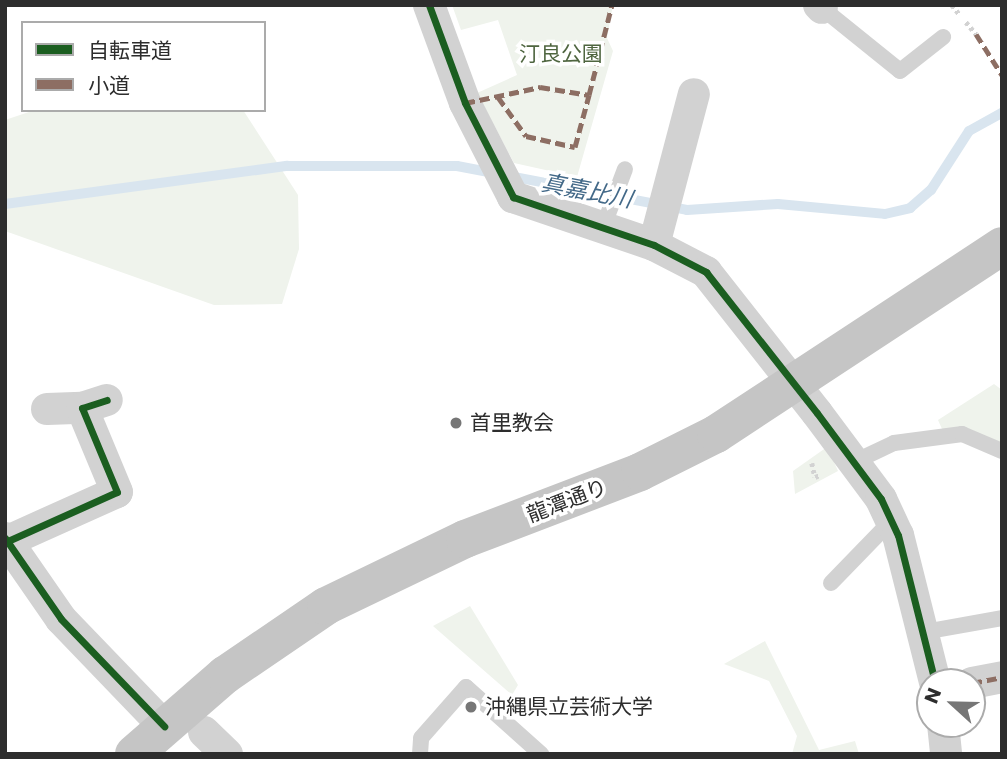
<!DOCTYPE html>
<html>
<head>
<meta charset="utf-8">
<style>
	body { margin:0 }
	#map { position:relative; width:1007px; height:759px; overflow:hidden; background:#fff; font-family:Poppins,"Noto Sans JP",sans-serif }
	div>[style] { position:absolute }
	.green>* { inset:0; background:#eff3ec }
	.stream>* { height:10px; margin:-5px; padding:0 5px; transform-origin:5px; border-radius:5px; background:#d9e5ef }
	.path>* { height:4.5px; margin-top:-2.25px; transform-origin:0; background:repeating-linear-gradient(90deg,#d2d2d2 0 3.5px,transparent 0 7px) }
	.lane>* { height:16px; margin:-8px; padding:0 8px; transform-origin:8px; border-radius:8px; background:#d2d2d2 }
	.street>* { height:32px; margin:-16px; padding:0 16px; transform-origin:16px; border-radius:16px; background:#d2d2d2 }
	.primary>* { height:38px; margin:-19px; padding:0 19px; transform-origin:19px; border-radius:19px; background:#c5c5c5 }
	.quiet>* { height:5px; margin-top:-2.5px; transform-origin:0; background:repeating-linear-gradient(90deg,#8d6e63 0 10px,transparent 0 15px) }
	.cycleway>* { height:7px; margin:-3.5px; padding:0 3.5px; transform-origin:3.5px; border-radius:3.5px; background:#1b5e20 }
	.dots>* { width:19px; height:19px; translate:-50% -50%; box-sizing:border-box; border:4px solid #fff; border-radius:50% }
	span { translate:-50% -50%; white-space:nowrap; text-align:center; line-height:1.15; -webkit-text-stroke:7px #fff; paint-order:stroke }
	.park-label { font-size:21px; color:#4e653f }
	.poi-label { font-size:21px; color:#2d2d2d }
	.left { translate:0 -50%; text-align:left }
	.street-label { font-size:21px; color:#2d2d2d }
	.water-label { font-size:23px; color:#436988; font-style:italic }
	.frame { position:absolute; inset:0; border:7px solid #2d2d2d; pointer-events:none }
	.legend { position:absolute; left:21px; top:21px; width:245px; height:91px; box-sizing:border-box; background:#fff; border:2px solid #ababab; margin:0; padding:9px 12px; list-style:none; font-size:21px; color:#2d2d2d }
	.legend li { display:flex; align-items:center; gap:14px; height:35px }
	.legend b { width:35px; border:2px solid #ababab }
	.north { position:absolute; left:916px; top:668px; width:70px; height:70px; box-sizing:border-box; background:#fff; border:2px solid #ababab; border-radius:50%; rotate:292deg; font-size:19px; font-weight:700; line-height:28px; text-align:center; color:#2d2d2d }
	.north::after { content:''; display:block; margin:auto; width:24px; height:32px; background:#767676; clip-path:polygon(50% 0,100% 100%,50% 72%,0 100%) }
</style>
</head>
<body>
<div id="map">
	<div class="green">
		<i style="clip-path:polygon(452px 5px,613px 5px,607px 38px,613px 51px,577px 177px,514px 163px,477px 93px,517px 75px,498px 20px,461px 30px)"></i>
		<i style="clip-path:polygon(35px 110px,243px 110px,298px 195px,299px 249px,282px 304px,214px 305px,5px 231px,5px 120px)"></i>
		<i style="clip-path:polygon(994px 384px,1002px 390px,1002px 443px,942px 429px,938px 420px)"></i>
		<i style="clip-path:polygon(827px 447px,838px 471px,795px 494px,793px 471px)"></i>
		<i style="clip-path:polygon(470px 606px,518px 685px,512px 695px,433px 626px)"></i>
		<i style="clip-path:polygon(765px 641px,819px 750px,855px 741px,859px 754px,792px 754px,797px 736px,769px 681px,724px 664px)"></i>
	</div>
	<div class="stream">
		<i style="left:5px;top:204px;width:285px;rotate:-7.7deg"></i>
		<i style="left:287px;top:166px;width:170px"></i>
		<i style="left:457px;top:166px;width:234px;rotate:10.8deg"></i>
		<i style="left:687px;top:210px;width:91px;rotate:-3.8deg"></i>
		<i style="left:778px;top:204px;width:107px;rotate:5.3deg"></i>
		<i style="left:885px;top:214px;width:26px;rotate:-13deg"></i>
		<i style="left:910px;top:208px;width:28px;rotate:-41deg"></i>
		<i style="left:931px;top:190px;width:70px;rotate:-57.2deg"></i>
		<i style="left:969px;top:131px;width:38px;rotate:-29deg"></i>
	</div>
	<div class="path">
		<i style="left:952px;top:5px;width:13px;rotate:51deg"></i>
		<i style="left:966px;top:22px;width:16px;rotate:50deg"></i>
		<i style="left:812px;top:463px;width:14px;rotate:78deg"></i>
		<i style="left:815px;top:477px;width:5px;rotate:-22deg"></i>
	</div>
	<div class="lane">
		<i style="left:822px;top:8px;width:100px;rotate:38.9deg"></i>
		<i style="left:900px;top:71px;width:55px;rotate:-38.3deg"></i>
		<i style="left:602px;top:230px;width:65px;rotate:-69.3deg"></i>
		<i style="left:854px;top:462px;width:44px;rotate:-25.4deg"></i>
		<i style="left:894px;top:443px;width:69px;rotate:-7.5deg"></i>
		<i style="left:962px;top:434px;width:43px;rotate:23deg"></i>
		<i style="left:831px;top:583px;width:86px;rotate:-45.9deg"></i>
		<i style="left:924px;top:632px;width:79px;rotate:-10.2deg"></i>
		<i style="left:420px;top:754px;width:16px;rotate:-86deg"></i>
		<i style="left:421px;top:738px;width:68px;rotate:-48.6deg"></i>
		<i style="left:466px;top:687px;width:101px;rotate:41.8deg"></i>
	</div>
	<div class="street">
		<i style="left:429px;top:5px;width:104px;rotate:69.8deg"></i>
		<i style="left:465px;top:103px;width:106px;rotate:62.9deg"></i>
		<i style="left:513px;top:197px;width:149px;rotate:18.8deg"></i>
		<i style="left:654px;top:245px;width:59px;rotate:27.4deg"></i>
		<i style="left:706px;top:272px;width:179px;rotate:51.8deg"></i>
		<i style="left:817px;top:413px;width:107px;rotate:53.3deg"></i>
		<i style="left:881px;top:499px;width:40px;rotate:65deg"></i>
		<i style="left:898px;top:535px;width:152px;rotate:75.9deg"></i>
		<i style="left:819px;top:5px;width:4px;rotate:45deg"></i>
		<i style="left:654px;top:245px;width:156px;rotate:-75.2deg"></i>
		<i style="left:47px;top:409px;width:35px;rotate:-2deg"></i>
		<i style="left:5px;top:538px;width:98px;rotate:55.3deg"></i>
		<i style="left:61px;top:619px;width:149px;rotate:46.1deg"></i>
		<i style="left:10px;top:540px;width:117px;rotate:-24.2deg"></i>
		<i style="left:117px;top:492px;width:91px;rotate:-112.6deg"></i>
		<i style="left:82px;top:408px;width:26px;rotate:-18deg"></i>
		<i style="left:972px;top:683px;width:31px;rotate:-11deg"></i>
		<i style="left:943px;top:724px;width:30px;rotate:84deg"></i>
		<i style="left:204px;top:732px;width:32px;rotate:44deg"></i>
	</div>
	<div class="primary">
		<i style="left:134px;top:754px;width:121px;rotate:-41deg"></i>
		<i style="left:225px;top:675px;width:122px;rotate:-34.3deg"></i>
		<i style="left:326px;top:606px;width:154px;rotate:-25.7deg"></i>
		<i style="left:465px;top:539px;width:187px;rotate:-20.9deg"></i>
		<i style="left:640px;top:472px;width:85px;rotate:-26.6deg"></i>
		<i style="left:716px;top:434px;width:342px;rotate:-33.3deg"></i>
	</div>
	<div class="quiet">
		<i style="left:976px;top:34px;width:49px;rotate:57.6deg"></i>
		<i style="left:498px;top:97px;width:48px;rotate:54.3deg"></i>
		<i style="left:526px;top:136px;width:50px;rotate:12.7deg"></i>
		<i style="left:575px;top:147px;width:54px;rotate:-74.9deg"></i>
		<i style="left:465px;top:103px;width:77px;rotate:-12deg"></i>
		<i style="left:540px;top:87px;width:50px;rotate:9.3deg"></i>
		<i style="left:589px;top:95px;width:93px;rotate:-75.7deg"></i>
		<i style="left:972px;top:683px;width:31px;rotate:-11deg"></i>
	</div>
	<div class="cycleway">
		<i style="left:429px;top:5px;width:104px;rotate:69.8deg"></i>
		<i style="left:465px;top:103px;width:106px;rotate:62.9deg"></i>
		<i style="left:513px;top:197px;width:149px;rotate:18.8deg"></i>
		<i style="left:654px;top:245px;width:59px;rotate:27.4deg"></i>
		<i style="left:706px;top:272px;width:179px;rotate:51.8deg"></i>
		<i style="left:817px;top:413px;width:107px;rotate:53.3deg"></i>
		<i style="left:881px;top:499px;width:40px;rotate:65deg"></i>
		<i style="left:898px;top:535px;width:152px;rotate:75.9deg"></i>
		<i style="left:5px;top:538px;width:98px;rotate:55.3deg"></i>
		<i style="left:61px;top:619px;width:149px;rotate:46.1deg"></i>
		<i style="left:10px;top:540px;width:117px;rotate:-24.2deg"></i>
		<i style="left:117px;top:492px;width:91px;rotate:-112.6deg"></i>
		<i style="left:82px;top:408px;width:26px;rotate:-18deg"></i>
	</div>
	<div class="dots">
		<i style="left:456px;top:423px;background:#767676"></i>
		<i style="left:471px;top:707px;background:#767676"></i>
	</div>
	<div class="park-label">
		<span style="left:561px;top:54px">汀良公園</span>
	</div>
	<div class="poi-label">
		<span class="left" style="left:470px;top:423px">首里教会</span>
		<span class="left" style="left:485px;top:707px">沖縄県立芸術大学</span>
	</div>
	<div class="street-label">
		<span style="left:567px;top:501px;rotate:-21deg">龍潭通り</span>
	</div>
	<div class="water-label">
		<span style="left:587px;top:191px;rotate:11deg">真嘉比川</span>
	</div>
	<div class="frame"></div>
	<ul class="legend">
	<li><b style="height:9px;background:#1b5e20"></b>自転車道</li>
	<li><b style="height:9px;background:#8d6e63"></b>小道</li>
	</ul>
	<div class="north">N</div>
</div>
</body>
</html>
